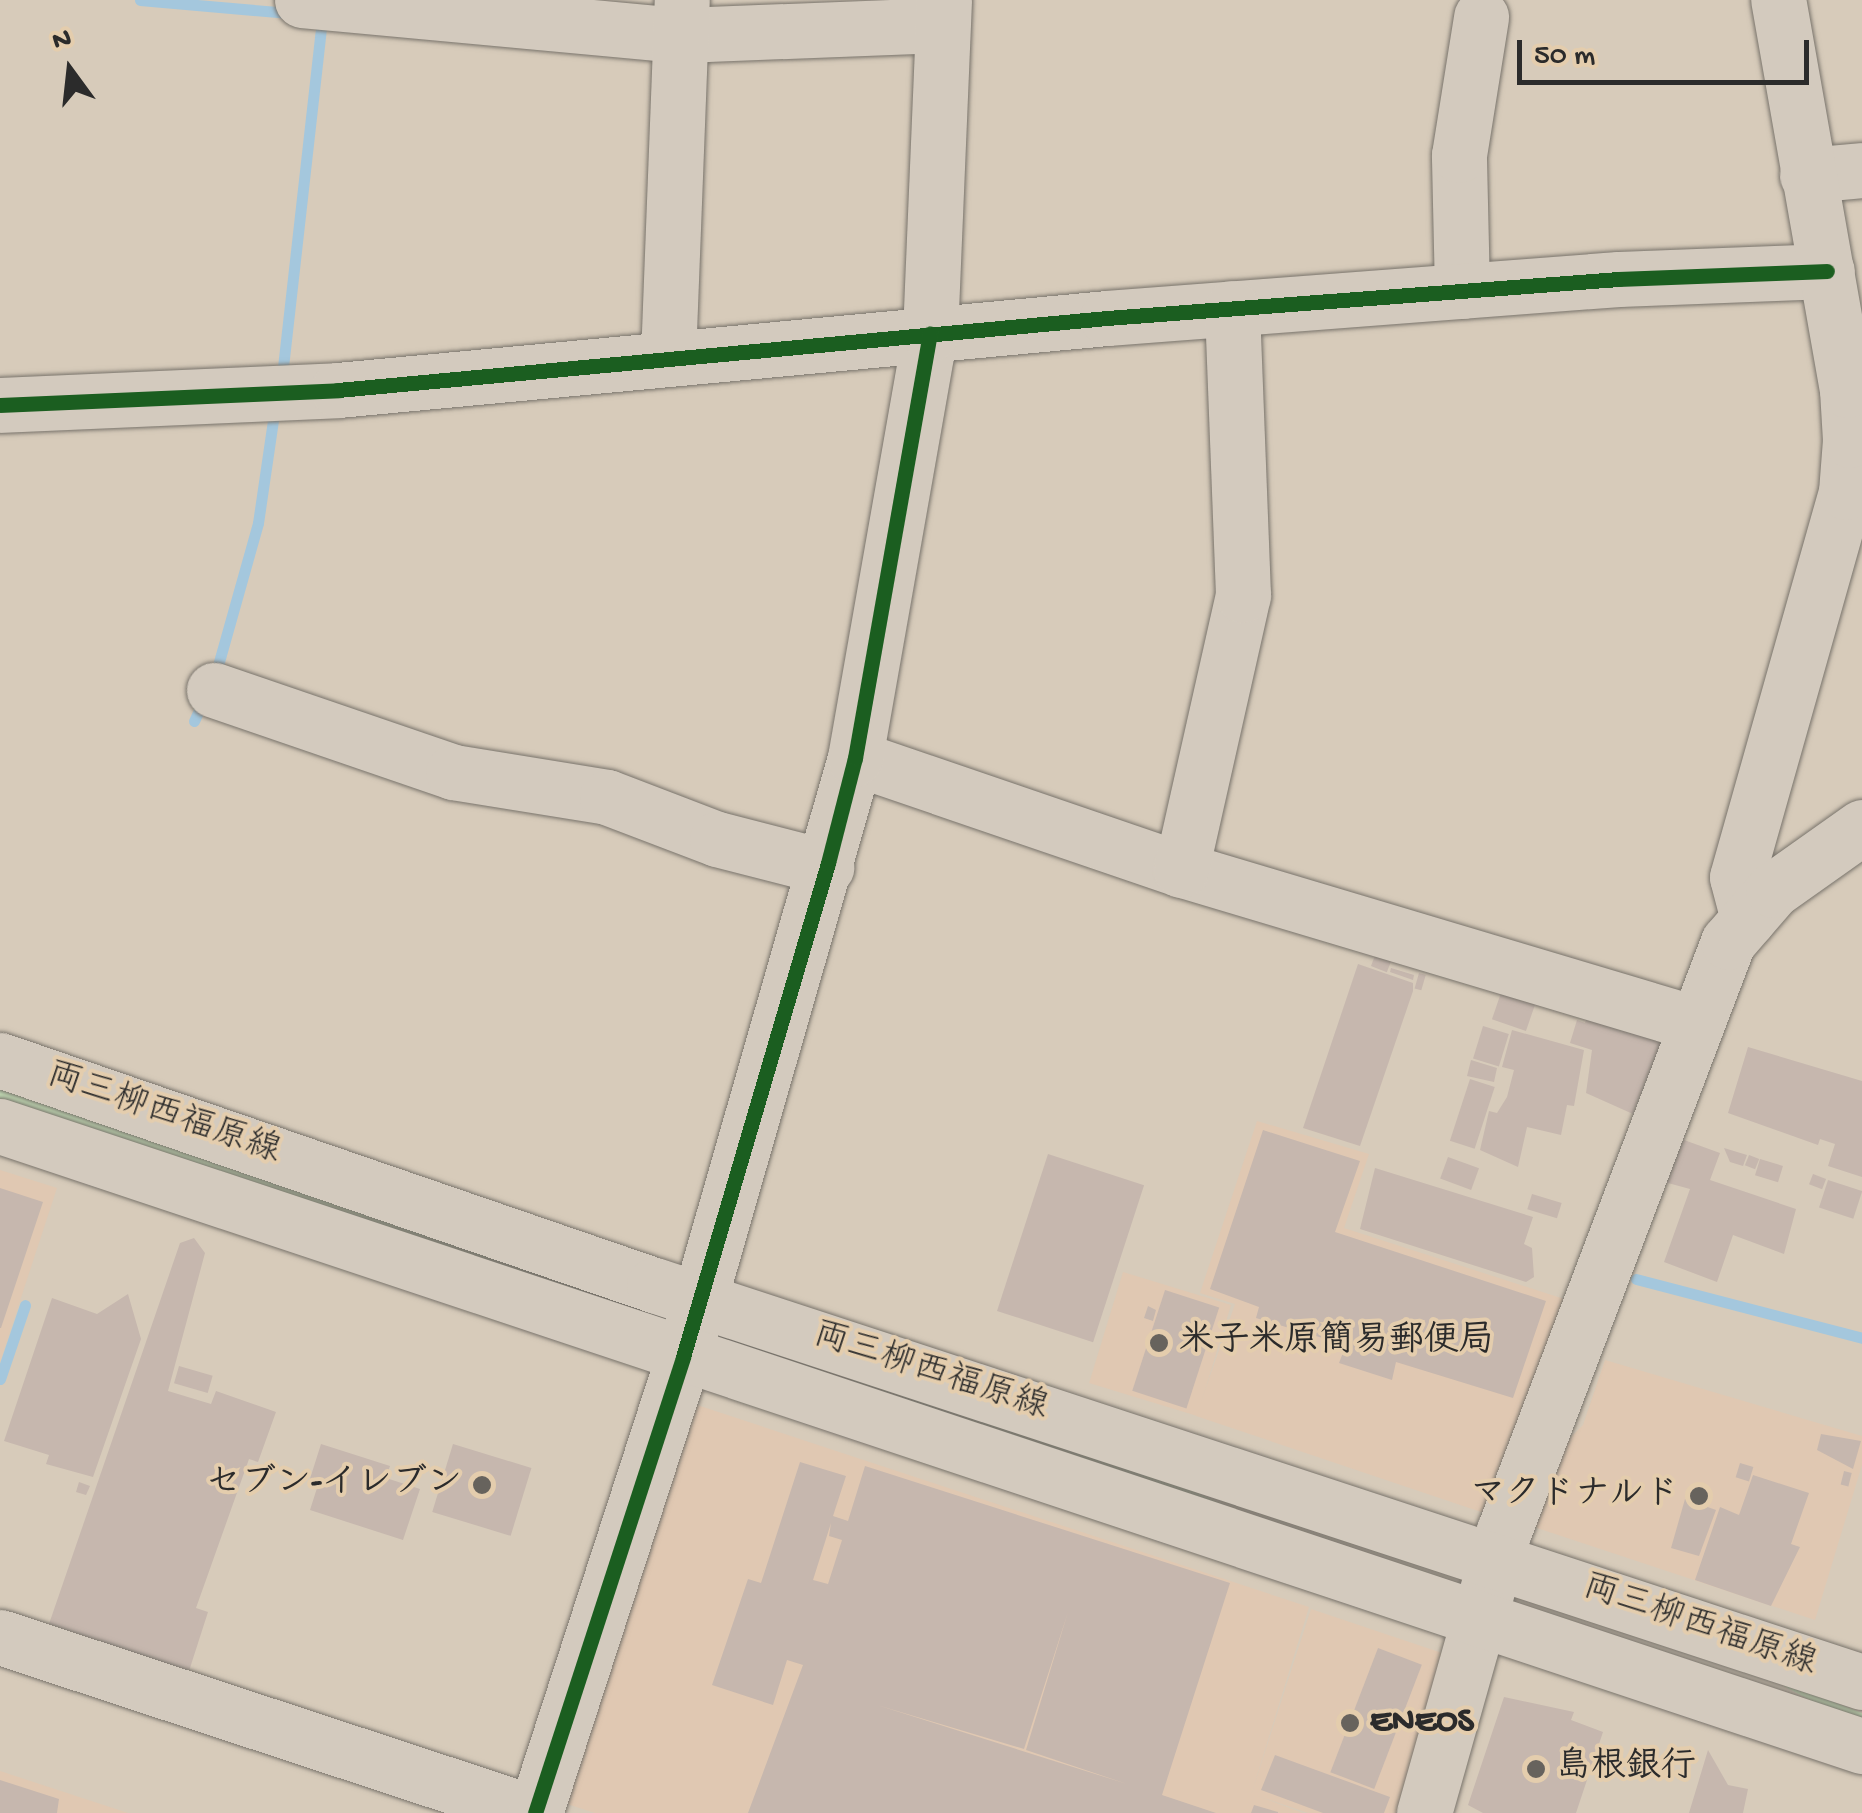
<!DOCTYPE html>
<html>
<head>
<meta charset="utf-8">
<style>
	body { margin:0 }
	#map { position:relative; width:1862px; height:1813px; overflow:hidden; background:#d7cbba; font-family:"Gochi Hand","Klee One",sans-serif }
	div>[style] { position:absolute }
	.built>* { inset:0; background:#e0c8b2; transform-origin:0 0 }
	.green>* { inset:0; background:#c4dfb7 }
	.stream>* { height:11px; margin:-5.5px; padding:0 5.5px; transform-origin:5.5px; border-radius:5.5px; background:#a4c7dd }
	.building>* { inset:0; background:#c6b7ae; transform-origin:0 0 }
	.roads { filter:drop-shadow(0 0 2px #78736b) drop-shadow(0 0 2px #78736b) }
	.minor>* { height:55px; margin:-27.5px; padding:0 27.5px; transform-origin:27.5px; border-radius:27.5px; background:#d3cabe }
	.major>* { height:55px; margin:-27.5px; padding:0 27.5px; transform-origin:27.5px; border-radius:27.5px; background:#d3cabe }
	.cycleway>* { height:15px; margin:-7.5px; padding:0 7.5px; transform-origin:7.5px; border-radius:7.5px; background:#1b5e20 }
	.dots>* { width:28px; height:28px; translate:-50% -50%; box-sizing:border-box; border:5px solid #e4cdad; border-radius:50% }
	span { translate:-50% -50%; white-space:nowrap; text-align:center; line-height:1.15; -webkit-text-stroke:8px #e4cdad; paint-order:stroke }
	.street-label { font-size:35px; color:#2b2b2b }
	.poi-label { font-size:35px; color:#2b2b2b; font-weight:700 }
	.left { translate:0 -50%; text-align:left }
	.right { translate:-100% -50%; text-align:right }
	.north { position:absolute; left:20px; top:20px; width:100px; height:100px; -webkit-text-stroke:8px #e4cdad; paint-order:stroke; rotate:345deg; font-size:28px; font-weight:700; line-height:40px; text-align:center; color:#2b2b2b }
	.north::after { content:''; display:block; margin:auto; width:35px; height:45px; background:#2b2b2b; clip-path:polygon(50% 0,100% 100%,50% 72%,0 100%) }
	.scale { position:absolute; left:1517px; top:40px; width:292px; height:45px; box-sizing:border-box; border:5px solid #2b2b2b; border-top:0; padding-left:12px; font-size:30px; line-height:35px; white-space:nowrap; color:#2b2b2b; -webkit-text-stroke:8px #e4cdad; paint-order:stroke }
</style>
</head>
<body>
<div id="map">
	<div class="built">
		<i style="clip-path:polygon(1257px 1121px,1369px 1154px,1344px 1228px,1567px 1300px,1484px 1513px,1196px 1416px,1235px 1304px,1200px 1293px)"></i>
		<i style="clip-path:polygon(0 1170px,57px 1188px,0 1362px)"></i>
		<i style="left:1123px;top:1272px;width:113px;height:116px;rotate:17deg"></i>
		<i style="clip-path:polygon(1605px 1360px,1862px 1436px,1862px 1465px,1815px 1620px,1534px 1527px,1565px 1443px,1583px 1425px)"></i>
		<i style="clip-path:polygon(685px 1401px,1309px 1607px,1251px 1795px,1311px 1609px,1445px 1654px,1402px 1813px,1308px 1813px,1258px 1796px,1303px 1813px,595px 1813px,564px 1803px)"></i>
		<i style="clip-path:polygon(0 1771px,128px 1813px,0 1813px)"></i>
	</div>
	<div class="green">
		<i style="clip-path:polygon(0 1089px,481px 1249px,617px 1303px,0 1099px)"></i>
		<i style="clip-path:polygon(841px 1374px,1178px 1484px,1263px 1523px,859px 1384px)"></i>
		<i style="clip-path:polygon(1760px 1673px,1862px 1713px,1862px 1721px,1828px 1710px)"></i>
	</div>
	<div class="stream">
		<i style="left:140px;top:0;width:150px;rotate:5deg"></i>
		<i style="left:282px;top:376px;width:360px;rotate:-83.6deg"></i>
		<i style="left:215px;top:676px;width:159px;rotate:-74.3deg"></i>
		<i style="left:258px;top:523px;width:117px;rotate:-81.7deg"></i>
		<i style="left:194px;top:721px;width:26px;rotate:-65deg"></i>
		<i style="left:1636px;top:1279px;width:234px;rotate:14.6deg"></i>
		<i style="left:0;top:1379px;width:78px;rotate:-71.3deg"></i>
	</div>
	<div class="building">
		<i style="left:1376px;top:953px;width:17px;height:14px;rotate:21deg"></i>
		<i style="clip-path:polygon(1358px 964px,1413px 983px,1413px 991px,1360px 1146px,1303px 1128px)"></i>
		<i style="clip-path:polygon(1391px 968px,1414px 975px,1413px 980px,1390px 972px)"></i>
		<i style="left:1419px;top:973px;width:7px;height:16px;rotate:16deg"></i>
		<i style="left:1502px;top:990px;width:36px;height:31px;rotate:19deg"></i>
		<i style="clip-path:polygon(1589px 1010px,1663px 1041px,1633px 1114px,1586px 1093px,1592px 1050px,1570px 1043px,1577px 1020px,1585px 1023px)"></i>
		<i style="left:1483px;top:1026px;width:27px;height:34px;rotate:17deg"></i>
		<i style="clip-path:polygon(1512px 1030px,1584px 1050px,1574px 1106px,1567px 1105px,1561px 1135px,1527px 1127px,1518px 1167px,1480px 1150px,1489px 1111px,1497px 1113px,1507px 1097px,1514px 1070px,1502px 1067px)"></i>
		<i style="clip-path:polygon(1748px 1047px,1862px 1081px,1862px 1177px,1828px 1166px,1835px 1144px,1820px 1139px,1818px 1145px,1728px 1113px)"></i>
		<i style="clip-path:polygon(1471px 1060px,1497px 1068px,1494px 1082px,1467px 1076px)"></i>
		<i style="left:1470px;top:1079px;width:26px;height:65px;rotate:18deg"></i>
		<i style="clip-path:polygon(1263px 1130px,1360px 1161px,1335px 1232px,1546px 1301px,1513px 1398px,1396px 1362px,1392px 1380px,1339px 1363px,1346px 1345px,1256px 1318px,1259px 1307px,1210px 1289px)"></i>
		<i style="clip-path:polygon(1673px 1136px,1720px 1153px,1710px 1180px,1796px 1209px,1784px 1254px,1733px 1235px,1717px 1282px,1664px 1262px,1690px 1189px,1657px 1180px)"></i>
		<i style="clip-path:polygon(1724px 1148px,1747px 1155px,1743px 1166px,1730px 1162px)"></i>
		<i style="left:1048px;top:1154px;width:101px;height:165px;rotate:18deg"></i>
		<i style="left:1749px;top:1155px;width:11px;height:11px;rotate:22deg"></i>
		<i style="left:1448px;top:1157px;width:33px;height:23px;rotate:20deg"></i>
		<i style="left:1760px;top:1159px;width:24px;height:17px;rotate:17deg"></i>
		<i style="clip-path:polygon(1375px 1168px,1533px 1217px,1524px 1244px,1532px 1248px,1534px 1277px,1526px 1282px,1360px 1229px)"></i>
		<i style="left:1813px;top:1174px;width:14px;height:11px;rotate:21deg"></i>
		<i style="left:1828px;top:1180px;width:36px;height:29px;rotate:18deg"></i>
		<i style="clip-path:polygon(0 1188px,43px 1202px,1px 1328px,0 1328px)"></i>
		<i style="left:1532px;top:1194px;width:31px;height:16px;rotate:17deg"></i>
		<i style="clip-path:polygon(194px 1238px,205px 1253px,168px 1391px,211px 1404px,216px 1391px,276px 1412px,258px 1462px,249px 1459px,196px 1608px,208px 1612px,189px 1671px,49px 1624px,180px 1243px)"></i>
		<i style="left:1165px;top:1290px;width:57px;height:106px;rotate:18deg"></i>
		<i style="clip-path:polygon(128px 1294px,141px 1339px,93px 1477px,46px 1464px,49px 1455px,4px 1441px,52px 1298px,97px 1314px)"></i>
		<i style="clip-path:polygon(1148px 1306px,1156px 1310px,1153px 1321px,1144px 1318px)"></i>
		<i style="left:179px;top:1366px;width:35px;height:18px;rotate:16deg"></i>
		<i style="clip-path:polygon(1821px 1434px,1861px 1441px,1853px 1469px,1817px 1450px)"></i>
		<i style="clip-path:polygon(321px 1444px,390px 1466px,386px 1478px,420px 1489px,403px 1540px,310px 1510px,317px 1488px,308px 1485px)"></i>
		<i style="left:453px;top:1444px;width:82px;height:71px;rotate:17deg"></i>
		<i style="clip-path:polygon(evenodd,800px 1462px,846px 1476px,833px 1516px,848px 1521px,865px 1466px,1230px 1583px,1162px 1795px,1216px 1813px,748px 1813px,803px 1665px,787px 1660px,773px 1705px,712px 1685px,748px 1579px,761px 1583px,800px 1462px,831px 1523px,829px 1536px,842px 1540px,828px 1584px,813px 1580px,831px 1523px,800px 1462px,1068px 1612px,1026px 1750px,1127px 1784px,877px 1705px,1024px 1749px,1068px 1612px)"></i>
		<i style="left:1740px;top:1463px;width:14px;height:15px;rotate:17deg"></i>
		<i style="left:1844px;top:1471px;width:8px;height:14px;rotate:14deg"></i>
		<i style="clip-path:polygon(1753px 1475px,1809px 1493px,1791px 1544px,1800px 1547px,1771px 1606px,1695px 1580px,1720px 1507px,1739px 1515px)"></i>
		<i style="clip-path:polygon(79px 1482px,90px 1486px,86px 1495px,76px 1492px)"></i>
		<i style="clip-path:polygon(1685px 1499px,1716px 1510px,1699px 1556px,1671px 1548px)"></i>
		<i style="left:1378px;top:1648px;width:47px;height:133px;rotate:21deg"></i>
		<i style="clip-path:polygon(1504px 1697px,1574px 1712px,1571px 1720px,1603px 1732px,1576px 1813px,1483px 1813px,1468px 1805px)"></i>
		<i style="clip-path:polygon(1708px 1750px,1728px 1785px,1748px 1789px,1743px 1813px,1689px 1813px)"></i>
		<i style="clip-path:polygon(1275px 1755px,1390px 1797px,1384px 1813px,1323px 1813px,1261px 1790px)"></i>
		<i style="clip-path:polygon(0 1780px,59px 1799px,57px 1813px,0 1813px)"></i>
		<i style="clip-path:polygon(1254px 1805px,1278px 1812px,1278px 1813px,1251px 1813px)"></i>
	</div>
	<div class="roads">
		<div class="minor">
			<i style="left:302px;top:0;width:382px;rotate:5.3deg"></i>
			<i style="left:682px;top:35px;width:260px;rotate:-2.2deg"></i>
			<i style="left:1807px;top:175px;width:55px;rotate:-5.2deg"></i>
			<i style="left:1462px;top:291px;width:136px;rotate:-91.3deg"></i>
			<i style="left:1459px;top:155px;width:140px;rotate:-80.9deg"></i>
			<i style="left:668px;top:358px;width:358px;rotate:-87.8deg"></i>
			<i style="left:0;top:405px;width:338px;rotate:-2.5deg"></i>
			<i style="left:338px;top:390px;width:772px;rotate:-5.35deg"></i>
			<i style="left:1107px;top:318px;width:513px;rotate:-4.36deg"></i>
			<i style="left:1619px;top:279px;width:208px;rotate:-2.2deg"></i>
			<i style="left:214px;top:690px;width:253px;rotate:18.9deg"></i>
			<i style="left:453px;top:772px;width:156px;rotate:9.2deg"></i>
			<i style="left:607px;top:797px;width:118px;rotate:20.9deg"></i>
			<i style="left:717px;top:839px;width:113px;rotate:14.4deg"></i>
			<i style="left:855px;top:758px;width:342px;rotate:18.9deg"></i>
			<i style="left:1179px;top:869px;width:538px;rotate:16.65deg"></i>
			<i style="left:1181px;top:870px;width:282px;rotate:-77.3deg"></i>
			<i style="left:1243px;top:595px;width:287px;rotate:-92.2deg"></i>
			<i style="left:1748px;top:919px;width:43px;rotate:-104.7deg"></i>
			<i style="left:1737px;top:877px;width:400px;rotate:-74.2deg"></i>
			<i style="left:1846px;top:492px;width:52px;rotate:-85.6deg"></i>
			<i style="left:1850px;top:440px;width:50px;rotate:-93.4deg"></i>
			<i style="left:1847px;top:390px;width:396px;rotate:-100deg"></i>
			<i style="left:0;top:1637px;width:562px;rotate:18.24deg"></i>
			<i style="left:535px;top:1813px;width:479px;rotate:-72deg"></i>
			<i style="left:683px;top:1357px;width:623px;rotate:-73.98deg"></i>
			<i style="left:855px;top:758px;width:431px;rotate:-80deg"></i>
			<i style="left:930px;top:334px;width:334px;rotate:-87.6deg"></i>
			<i style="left:1424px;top:1813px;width:293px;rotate:-74.2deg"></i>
			<i style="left:1504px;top:1531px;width:630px;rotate:-69.18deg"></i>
			<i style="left:1728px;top:942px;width:69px;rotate:-49.1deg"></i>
			<i style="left:1773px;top:890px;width:109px;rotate:-35.3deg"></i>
		</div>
		<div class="major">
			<i style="left:0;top:1060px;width:692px;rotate:18.99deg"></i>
			<i style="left:654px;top:1285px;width:1272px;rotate:18.19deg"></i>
			<i style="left:0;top:1126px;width:1963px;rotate:18.42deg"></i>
		</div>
	</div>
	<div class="cycleway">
		<i style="left:0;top:405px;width:338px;rotate:-2.5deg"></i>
		<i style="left:338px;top:390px;width:772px;rotate:-5.35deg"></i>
		<i style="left:1107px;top:318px;width:513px;rotate:-4.36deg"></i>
		<i style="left:1619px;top:279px;width:208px;rotate:-2.2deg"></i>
		<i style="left:535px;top:1813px;width:479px;rotate:-72deg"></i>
		<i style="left:683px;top:1357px;width:515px;rotate:-73.64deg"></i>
		<i style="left:828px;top:863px;width:108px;rotate:-75.6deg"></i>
		<i style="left:855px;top:758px;width:431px;rotate:-80deg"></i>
	</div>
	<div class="dots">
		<i style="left:1159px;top:1343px;background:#67635d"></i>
		<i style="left:482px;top:1485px;background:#67635d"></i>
		<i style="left:1699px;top:1496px;background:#67635d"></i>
		<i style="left:1350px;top:1723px;background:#67635d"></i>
		<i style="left:1536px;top:1769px;background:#67635d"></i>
	</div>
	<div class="street-label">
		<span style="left:163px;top:1115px;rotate:19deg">両三柳西福原線</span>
		<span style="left:930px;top:1373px;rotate:18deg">両三柳西福原線</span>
		<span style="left:1699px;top:1627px;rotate:19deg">両三柳西福原線</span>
	</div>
	<div class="poi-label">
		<span class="left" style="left:1179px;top:1343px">米子米原簡易郵便局</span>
		<span class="right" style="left:462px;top:1485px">セブン-イレブン</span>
		<span class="right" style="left:1679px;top:1496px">マクドナルド</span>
		<span class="left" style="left:1370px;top:1723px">ENEOS</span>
		<span class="left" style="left:1556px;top:1769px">島根銀行</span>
	</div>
	<div class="north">N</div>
	<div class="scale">50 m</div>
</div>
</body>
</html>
